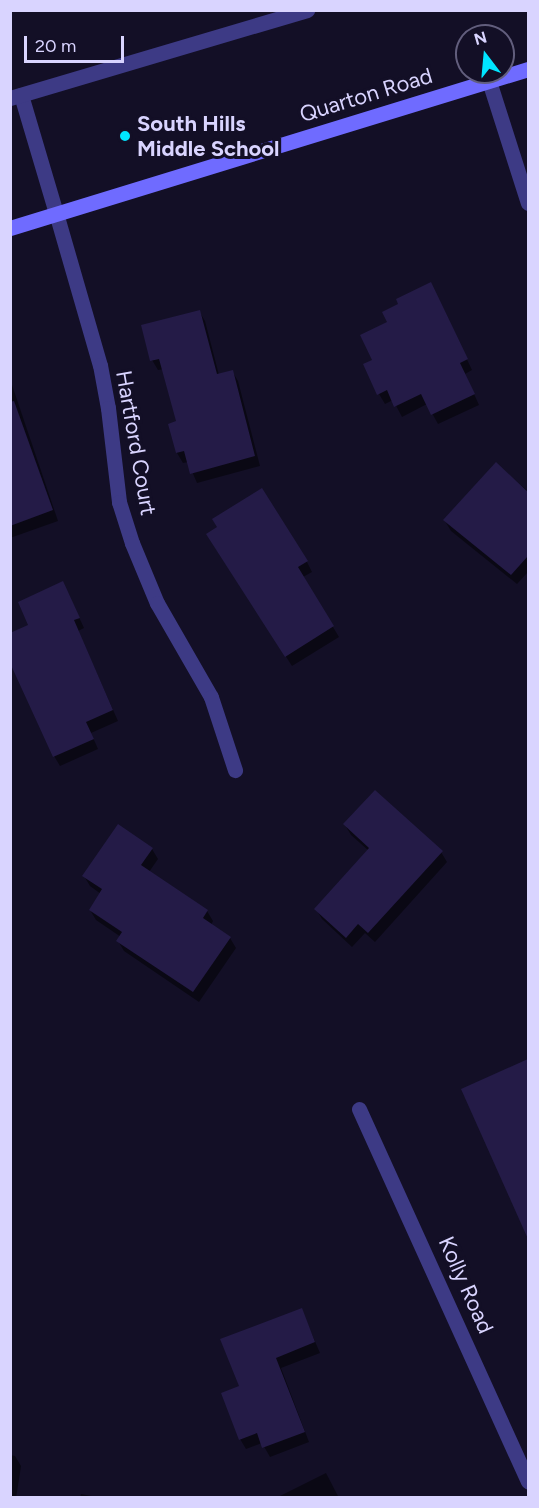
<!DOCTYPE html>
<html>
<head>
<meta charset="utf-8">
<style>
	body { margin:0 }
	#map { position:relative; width:539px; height:1508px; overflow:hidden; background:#130f26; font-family:Figtree,sans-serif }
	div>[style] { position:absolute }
	.shadow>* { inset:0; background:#0007 }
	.building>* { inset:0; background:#241b47 }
	.lane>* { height:15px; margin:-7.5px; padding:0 7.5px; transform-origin:7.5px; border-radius:7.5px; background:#3d3a85 }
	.street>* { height:15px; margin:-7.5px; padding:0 7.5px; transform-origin:7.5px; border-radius:7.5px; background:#3d3a85 }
	.secondary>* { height:15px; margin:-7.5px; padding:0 7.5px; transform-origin:7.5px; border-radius:7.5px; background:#6f6bff }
	.dots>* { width:16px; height:16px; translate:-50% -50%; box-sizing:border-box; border:3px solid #130f26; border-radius:50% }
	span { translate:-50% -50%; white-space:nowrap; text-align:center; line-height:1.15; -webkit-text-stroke:6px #130f26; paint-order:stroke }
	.street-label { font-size:22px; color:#d9d4ff }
	.poi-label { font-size:22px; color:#d9d4ff; font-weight:700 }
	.left { translate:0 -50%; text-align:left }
	.frame { position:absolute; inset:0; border:12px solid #d9d4ff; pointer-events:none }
	.north { position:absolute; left:455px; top:24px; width:60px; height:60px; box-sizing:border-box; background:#130f26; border:2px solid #625e7d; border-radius:50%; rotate:344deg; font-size:16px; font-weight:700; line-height:24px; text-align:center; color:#d9d4ff }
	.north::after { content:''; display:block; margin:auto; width:21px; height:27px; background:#00e5ff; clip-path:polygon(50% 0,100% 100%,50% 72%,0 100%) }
	.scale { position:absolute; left:24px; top:36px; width:100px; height:27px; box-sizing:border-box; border:3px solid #d9d4ff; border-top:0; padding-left:8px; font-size:18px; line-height:21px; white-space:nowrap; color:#d9d4ff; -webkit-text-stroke:4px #130f26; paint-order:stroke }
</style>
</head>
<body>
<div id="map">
	<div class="shadow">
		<i style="clip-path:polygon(436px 294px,472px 370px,465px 374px,479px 405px,438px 424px,427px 404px,402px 417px,393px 400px,385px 404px,379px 394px,374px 361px,389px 323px)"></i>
		<i style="clip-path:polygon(199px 311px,205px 321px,219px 375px,232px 371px,238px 381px,260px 466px,197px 483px,188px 462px,183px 463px,177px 453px,178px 422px,164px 369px,158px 370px,152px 360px)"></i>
		<i style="clip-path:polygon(10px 379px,58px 521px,10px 538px)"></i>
		<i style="clip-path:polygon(496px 464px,528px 491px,528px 572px,517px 584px,451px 531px,445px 521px)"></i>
		<i style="clip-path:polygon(213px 544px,307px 562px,312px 572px,303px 577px,339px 637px,292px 666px)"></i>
		<i style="clip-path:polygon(68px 593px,84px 628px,78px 631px,118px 721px,91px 733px,98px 749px,60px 766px,54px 756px,30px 626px)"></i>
		<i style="clip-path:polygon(345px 825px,441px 852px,447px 862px,375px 942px,365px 933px,352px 947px,322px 919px,316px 909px,369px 851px,351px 835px)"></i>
		<i style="clip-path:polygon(152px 849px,158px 859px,149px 872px,207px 911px,213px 921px,211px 925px,230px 938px,236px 948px,199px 1002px,124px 951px,118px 941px,121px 937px,96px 920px,90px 910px,101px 894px,90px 886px,84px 876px)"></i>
		<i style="clip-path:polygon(525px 1062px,528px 1068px,528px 1212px,521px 1215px)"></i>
		<i style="clip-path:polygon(301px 1309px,320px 1353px,281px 1368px,309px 1442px,270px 1457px,262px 1443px,246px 1449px,240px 1439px,241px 1387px)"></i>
		<i style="clip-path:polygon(10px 1455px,15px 1456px,21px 1466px,16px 1498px,10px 1498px)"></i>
		<i style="clip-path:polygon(326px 1473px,339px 1498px,278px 1498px,278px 1497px)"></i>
		<i style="clip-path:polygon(81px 1494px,102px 1498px,80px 1498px)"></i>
	</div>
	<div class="building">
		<i style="clip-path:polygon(431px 282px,468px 359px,460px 363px,475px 394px,431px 415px,421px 394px,394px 407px,387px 390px,377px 395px,363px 364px,372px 360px,360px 335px,387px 322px,382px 312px,398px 304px,396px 299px)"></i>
		<i style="clip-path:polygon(200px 310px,217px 374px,233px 370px,255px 456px,190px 474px,184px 451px,176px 453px,168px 424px,176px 421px,159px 359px,150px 361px,141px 325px)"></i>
		<i style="clip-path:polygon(14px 401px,53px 510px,10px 526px,10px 402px)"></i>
		<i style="clip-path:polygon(496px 462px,528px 492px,528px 556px,511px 575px,443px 520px)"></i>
		<i style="clip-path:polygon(262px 488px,308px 561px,298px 567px,334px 626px,285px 657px,206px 534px,217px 527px,212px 519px)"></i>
		<i style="clip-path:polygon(63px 581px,80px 618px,74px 620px,113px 710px,86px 722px,94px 739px,53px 757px,10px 663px,10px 633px,28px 625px,18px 602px)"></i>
		<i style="clip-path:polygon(375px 790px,443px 851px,368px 933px,358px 924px,346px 938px,314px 909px,369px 848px,343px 824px)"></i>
		<i style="clip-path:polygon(118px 824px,153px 848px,141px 865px,208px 910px,203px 918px,231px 937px,193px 992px,116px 941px,122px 932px,89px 910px,102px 889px,82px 876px)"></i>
		<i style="clip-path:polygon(528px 1059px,528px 1239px,461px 1089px)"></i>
		<i style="clip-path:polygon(302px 1308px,315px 1342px,276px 1358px,305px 1432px,262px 1448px,257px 1433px,239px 1440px,221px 1393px,239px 1386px,220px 1339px)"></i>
	</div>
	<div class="lane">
		<i style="left:21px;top:95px;width:123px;rotate:73.5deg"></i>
		<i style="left:10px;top:98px;width:310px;rotate:-16.5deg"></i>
	</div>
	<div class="street">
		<i style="left:489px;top:81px;width:128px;rotate:72.3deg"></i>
		<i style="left:56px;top:213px;width:158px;rotate:73.9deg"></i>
		<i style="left:100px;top:365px;width:44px;rotate:79.5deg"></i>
		<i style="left:108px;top:408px;width:95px;rotate:83.3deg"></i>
		<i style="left:119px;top:502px;width:43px;rotate:72.4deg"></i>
		<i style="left:132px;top:543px;width:65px;rotate:67.4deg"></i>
		<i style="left:157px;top:603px;width:108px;rotate:60.1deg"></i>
		<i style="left:211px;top:697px;width:77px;rotate:71.8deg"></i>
		<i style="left:359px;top:1109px;width:409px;rotate:65.6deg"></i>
	</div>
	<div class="secondary">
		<i style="left:10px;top:228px;width:542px;rotate:-17.06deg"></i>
	</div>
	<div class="dots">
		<i style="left:125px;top:136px;background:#00e5ff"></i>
	</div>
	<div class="street-label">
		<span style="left:366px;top:95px;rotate:-17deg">Quarton Road</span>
		<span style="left:136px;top:443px;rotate:80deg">Hartford Court</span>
		<span style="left:466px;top:1285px;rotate:66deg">Kolly Road</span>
	</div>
	<div class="poi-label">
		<span class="left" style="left:137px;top:136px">South Hills<br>Middle School</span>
	</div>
	<div class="frame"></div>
	<div class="north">N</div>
	<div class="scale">20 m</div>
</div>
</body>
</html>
